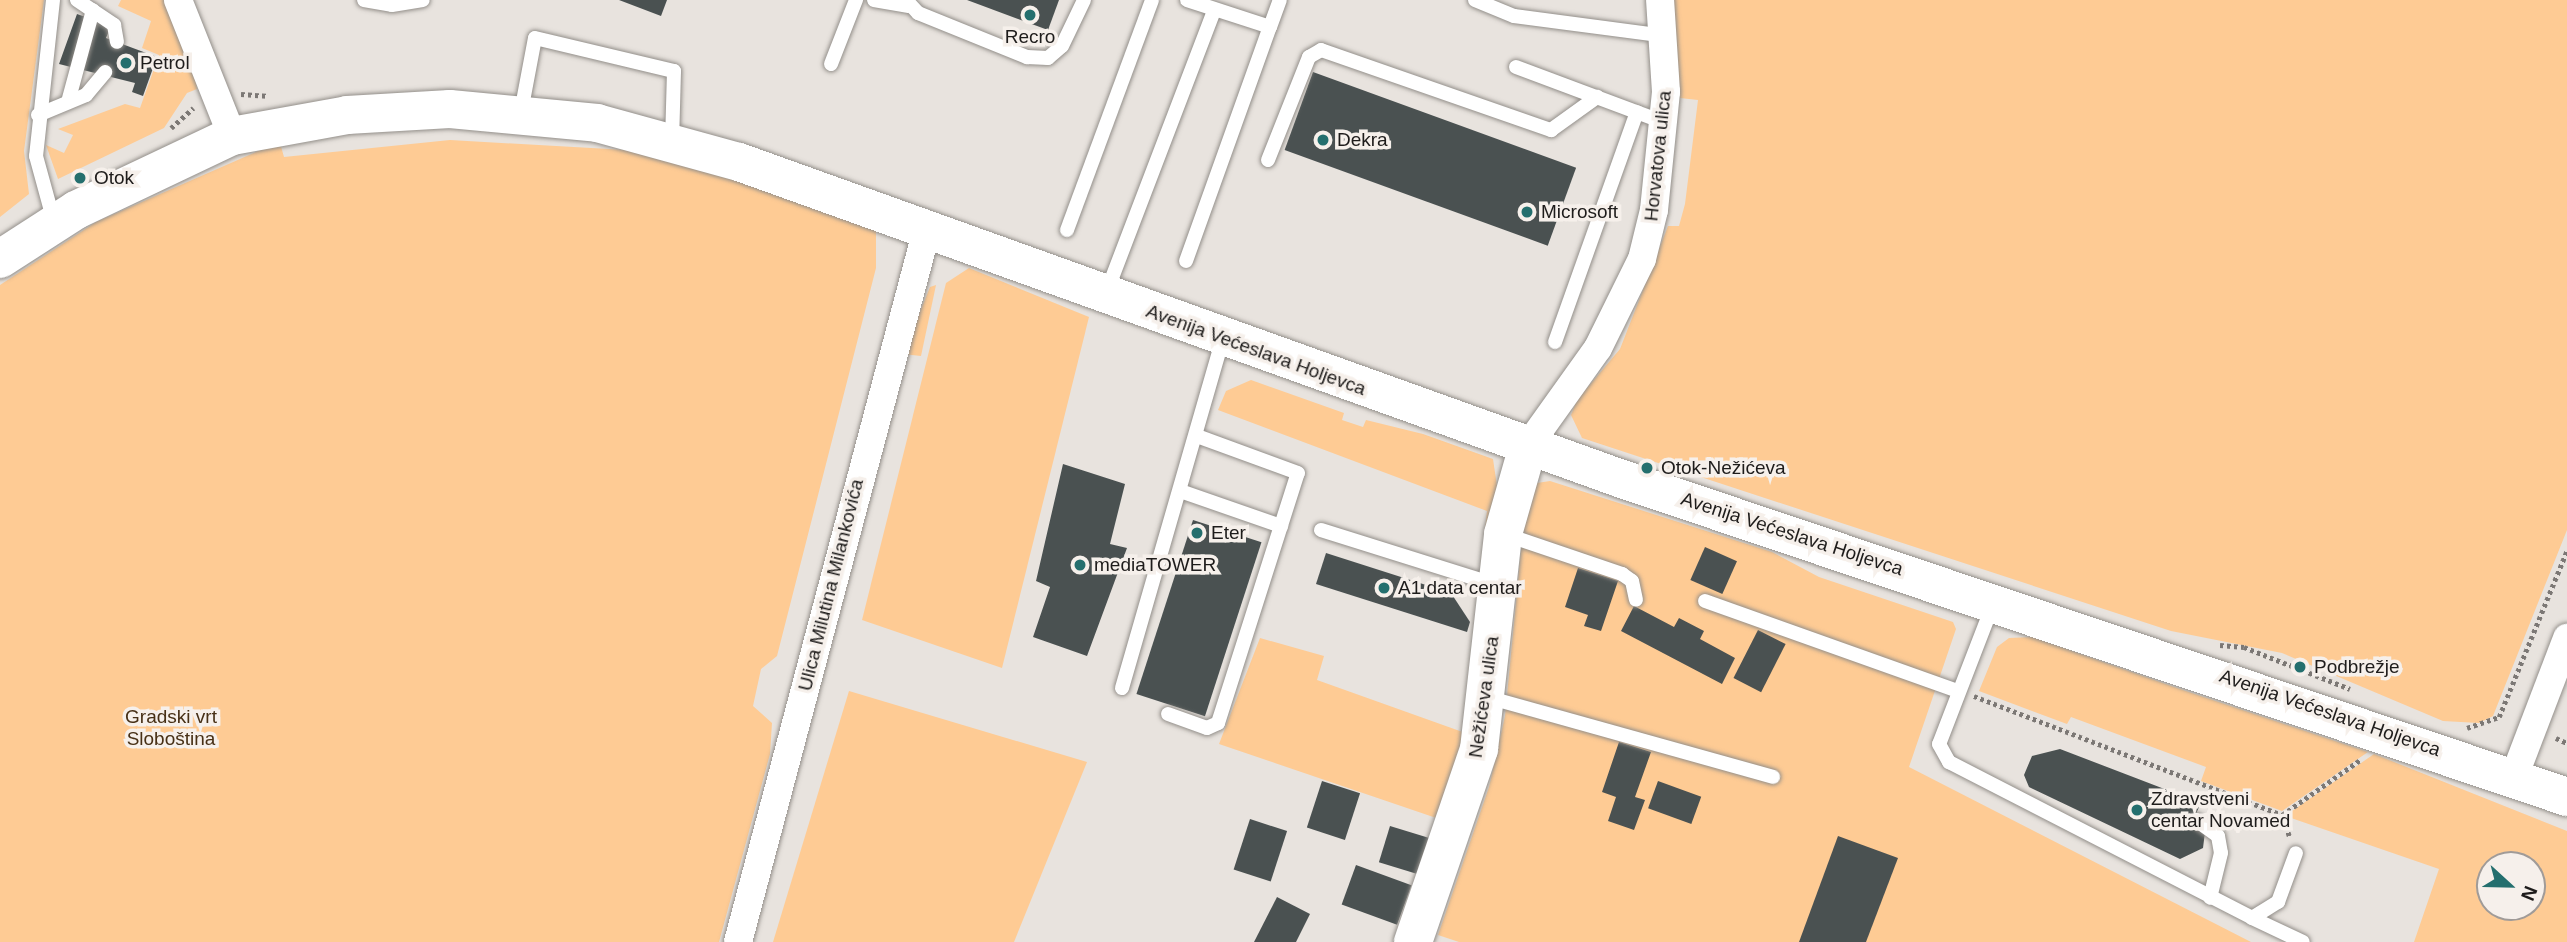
<!DOCTYPE html>
<html>
<head>
<meta charset="utf-8">
<style>
	body { margin:0 }
	#map { position:relative; width:2567px; height:942px; overflow:hidden; background:#e8e3de; font-family:Arial,sans-serif }
	div>[style] { position:absolute }
	.green>* { inset:0; background:#fecb94 }
	.building>* { inset:0; background:#4a5151; transform-origin:0 0 }
	.path>* { height:4.5px; margin-top:-2.25px; transform-origin:0; background:repeating-linear-gradient(90deg,#7c7875 0 3.5px,transparent 0 7px) }
	.roads { filter:drop-shadow(0 0 2px #938f8a) drop-shadow(0 0 2px #938f8a) }
	.lane>* { height:14px; margin:-7px; padding:0 7px; transform-origin:7px; border-radius:7px; background:#fff }
	.street>* { height:28px; margin:-14px; padding:0 14px; transform-origin:14px; border-radius:14px; background:#fff }
	.secondary>* { height:38px; margin:-19px; padding:0 19px; transform-origin:19px; border-radius:19px; background:#fff }
	.dots>* { width:19px; height:19px; translate:-50% -50%; box-sizing:border-box; border:4px solid #f6f0eb; border-radius:50% }
	span { translate:-50% -50%; white-space:nowrap; text-align:center; line-height:1.15; -webkit-text-stroke:7px #f6f0eb; paint-order:stroke }
	.poi-label { font-size:19px; color:#1e1c1b }
	.left { translate:0 -50%; text-align:left }
	.street-label { font-size:19px; color:#1e1c1b }
	.park-label { font-size:19px; color:#473016 }
	.north { position:absolute; left:2476px; top:851px; width:70px; height:70px; box-sizing:border-box; background:#f6f0eb; border:2px solid #a09b98; border-radius:50%; rotate:112deg; font-size:19px; font-weight:700; line-height:28px; text-align:center; color:#1e1c1b }
	.north::after { content:''; display:block; margin:auto; width:24px; height:32px; background:#246f6e; clip-path:polygon(50% 0,100% 100%,50% 72%,0 100%) }
</style>
</head>
<body>
<div id="map">
	<div class="green">
		<i style="clip-path:polygon(0 0,44px 0,24px 151px,29px 194px,0 217px)"></i>
		<i style="clip-path:polygon(121px 0,166px 0,190px 49px,197px 89px,187px 93px,164px 128px,58px 179px,46px 145px,64px 153px,73px 135px,58px 129px,125px 104px,140px 108px,159px 55px,142px 48px,151px 21px,118px 6px)"></i>
		<i style="clip-path:polygon(1673px 0,2567px 0,2567px 530px,2493px 716px,2479px 723px,2443px 721px,2282px 653px,2171px 631px,1582px 438px,1571px 415px,1577px 400px,1620px 349px,1668px 226px,1679px 226px,1685px 204px,1698px 100px,1680px 98px)"></i>
		<i style="clip-path:polygon(450px 140px,644px 151px,876px 226px,876px 268px,777px 656px,761px 669px,753px 706px,772px 723px,770px 754px,719px 942px,0 942px,0 285px,96px 222px,265px 148px,280px 143px,284px 157px)"></i>
		<i style="clip-path:polygon(969px 268px,1089px 317px,1002px 668px,862px 620px,946px 283px)"></i>
		<i style="clip-path:polygon(936px 285px,921px 356px,903px 354px,930px 287px)"></i>
		<i style="clip-path:polygon(1251px 380px,1344px 413px,1342px 420px,1363px 427px,1366px 420px,1423px 434px,1493px 459px,1497px 486px,1481px 563px,1487px 511px,1218px 410px,1226px 391px)"></i>
		<i style="clip-path:polygon(1550px 481px,1772px 552px,1819px 577px,1953px 622px,1956px 629px,1909px 767px,2251px 942px,1459px 942px,1438px 935px,1489px 787px,1505px 716px,1524px 519px,1537px 483px)"></i>
		<i style="clip-path:polygon(2032px 637px,2180px 689px,2368px 752px,2282px 811px,2201px 781px,2206px 767px,2071px 717px,2067px 724px,1979px 691px,1997px 647px,2009px 638px)"></i>
		<i style="clip-path:polygon(1260px 638px,1324px 656px,1317px 680px,1471px 735px,1448px 822px,1219px 744px)"></i>
		<i style="clip-path:polygon(849px 691px,1087px 762px,1014px 942px,773px 942px)"></i>
		<i style="clip-path:polygon(evenodd,2374px 754px,2567px 831px,2567px 942px,2414px 942px,2439px 869px,2285px 816px,2374px 754px,2532px 865px,2532px 907px,2490px 907px,2490px 865px,2532px 865px)"></i>
	</div>
	<div class="building">
		<i style="clip-path:polygon(619px 0,667px 0,661px 16px)"></i>
		<i style="clip-path:polygon(967px 0,1059px 0,1048px 30px)"></i>
		<i style="clip-path:polygon(77px 14px,111px 26px,106px 38px,157px 57px,143px 96px,132px 92px,135px 83px,59px 64px)"></i>
		<i style="left:1313px;top:72px;width:280px;height:83px;rotate:20deg"></i>
		<i style="clip-path:polygon(1063px 464px,1125px 484px,1110px 544px,1127px 548px,1087px 656px,1033px 637px,1050px 587px,1036px 581px)"></i>
		<i style="left:1193px;top:520px;width:72px;height:183px;rotate:18deg"></i>
		<i style="left:1705px;top:547px;width:35px;height:36px;rotate:24deg"></i>
		<i style="clip-path:polygon(1326px 553px,1451px 593px,1470px 622px,1467px 632px,1316px 584px)"></i>
		<i style="clip-path:polygon(1578px 568px,1618px 581px,1601px 631px,1584px 626px,1588px 615px,1565px 607px)"></i>
		<i style="clip-path:polygon(1634px 606px,1674px 627px,1679px 618px,1704px 631px,1700px 639px,1735px 658px,1722px 684px,1621px 631px)"></i>
		<i style="left:1758px;top:630px;width:31px;height:54px;rotate:27deg"></i>
		<i style="clip-path:polygon(1619px 742px,1651px 752px,1635px 797px,1645px 800px,1634px 830px,1608px 821px,1616px 797px,1602px 792px)"></i>
		<i style="clip-path:polygon(2060px 749px,2201px 803px,2194px 818px,2205px 832px,2203px 848px,2180px 859px,2029px 787px,2024px 775px,2032px 756px)"></i>
		<i style="left:1322px;top:781px;width:40px;height:49px;rotate:18deg"></i>
		<i style="left:1658px;top:781px;width:46px;height:29px;rotate:20deg"></i>
		<i style="left:1250px;top:819px;width:39px;height:53px;rotate:18deg"></i>
		<i style="left:1390px;top:826px;width:41px;height:38px;rotate:17deg"></i>
		<i style="clip-path:polygon(1838px 836px,1898px 858px,1866px 942px,1799px 942px)"></i>
		<i style="left:1356px;top:865px;width:59px;height:42px;rotate:20deg"></i>
		<i style="clip-path:polygon(1277px 897px,1310px 914px,1296px 942px,1254px 942px)"></i>
	</div>
	<div class="path">
		<i style="left:241px;top:94px;width:26px;rotate:4deg"></i>
		<i style="left:171px;top:128px;width:30px;rotate:-42deg"></i>
		<i style="left:2220px;top:645px;width:24px;rotate:5deg"></i>
		<i style="left:2244px;top:647px;width:114px;rotate:21.6deg"></i>
		<i style="left:1974px;top:696px;width:330px;rotate:21.1deg"></i>
		<i style="left:2467px;top:728px;width:34px;rotate:-19deg"></i>
		<i style="left:2499px;top:717px;width:180px;rotate:-67.8deg"></i>
		<i style="left:2556px;top:738px;width:12px;rotate:24deg"></i>
		<i style="left:2289px;top:836px;width:22px;rotate:-108deg"></i>
		<i style="left:2282px;top:815px;width:95px;rotate:-35.2deg"></i>
	</div>
	<div class="roads">
		<div class="lane">
			<i style="left:53px;top:0;width:157px;rotate:96.2deg"></i>
			<i style="left:36px;top:156px;width:68px;rotate:74.7deg"></i>
			<i style="left:77px;top:0;width:45px;rotate:34deg"></i>
			<i style="left:114px;top:25px;width:17px;rotate:80deg"></i>
			<i style="left:364px;top:0;width:28px;rotate:10deg"></i>
			<i style="left:392px;top:5px;width:31px;rotate:-9deg"></i>
			<i style="left:874px;top:0;width:34px;rotate:10deg"></i>
			<i style="left:906px;top:0;width:18px;rotate:47deg"></i>
			<i style="left:918px;top:13px;width:118px;rotate:22deg"></i>
			<i style="left:1027px;top:57px;width:21px;rotate:3deg"></i>
			<i style="left:1048px;top:58px;width:18px;rotate:-41deg"></i>
			<i style="left:1062px;top:46px;width:51px;rotate:-64.4deg"></i>
			<i style="left:1187px;top:0;width:87px;rotate:18deg"></i>
			<i style="left:1270px;top:27px;width:29px;rotate:-70deg"></i>
			<i style="left:1475px;top:0;width:42px;rotate:22.3deg"></i>
			<i style="left:1514px;top:16px;width:152px;rotate:7.5deg"></i>
			<i style="left:831px;top:64px;width:69px;rotate:-68.7deg"></i>
			<i style="left:1516px;top:67px;width:157px;rotate:20.5deg"></i>
			<i style="left:68px;top:102px;width:95px;rotate:-74.8deg"></i>
			<i style="left:521px;top:112px;width:75px;rotate:-79.3deg"></i>
			<i style="left:535px;top:38px;width:143px;rotate:13.4deg"></i>
			<i style="left:674px;top:71px;width:71px;rotate:91.6deg"></i>
			<i style="left:38px;top:115px;width:52px;rotate:-22.6deg"></i>
			<i style="left:86px;top:95px;width:30px;rotate:-50deg"></i>
			<i style="left:1268px;top:160px;width:111px;rotate:-68.3deg"></i>
			<i style="left:1309px;top:57px;width:14px;rotate:-30deg"></i>
			<i style="left:1321px;top:50px;width:244px;rotate:19.2deg"></i>
			<i style="left:1551px;top:130px;width:57px;rotate:-35.7deg"></i>
			<i style="left:1067px;top:230px;width:245px;rotate:-69.7deg"></i>
			<i style="left:1186px;top:261px;width:249px;rotate:-70.3deg"></i>
			<i style="left:1107px;top:291px;width:300px;rotate:-69.1deg"></i>
			<i style="left:1555px;top:342px;width:244px;rotate:-70.4deg"></i>
			<i style="left:1180px;top:491px;width:107px;rotate:19.1deg"></i>
			<i style="left:1321px;top:530px;width:183px;rotate:17.4deg"></i>
			<i style="left:1504px;top:534px;width:125px;rotate:18.7deg"></i>
			<i style="left:1622px;top:574px;width:12px;rotate:35deg"></i>
			<i style="left:1632px;top:581px;width:19px;rotate:78deg"></i>
			<i style="left:1705px;top:601px;width:269px;rotate:19.6deg"></i>
			<i style="left:1992px;top:607px;width:147px;rotate:111.1deg"></i>
			<i style="left:1939px;top:744px;width:21px;rotate:61deg"></i>
			<i style="left:1949px;top:762px;width:341px;rotate:27.2deg"></i>
			<i style="left:2252px;top:918px;width:31px;rotate:-32deg"></i>
			<i style="left:2278px;top:902px;width:52px;rotate:-69.8deg"></i>
			<i style="left:1122px;top:688px;width:363px;rotate:-73.9deg"></i>
			<i style="left:1487px;top:697px;width:297px;rotate:15.6deg"></i>
			<i style="left:1168px;top:714px;width:41px;rotate:19.7deg"></i>
			<i style="left:1207px;top:728px;width:12px;rotate:-24deg"></i>
			<i style="left:1218px;top:723px;width:262px;rotate:-72.3deg"></i>
			<i style="left:1298px;top:473px;width:108px;rotate:-159.9deg"></i>
			<i style="left:2196px;top:820px;width:27px;rotate:36deg"></i>
			<i style="left:2218px;top:836px;width:17px;rotate:80deg"></i>
			<i style="left:2221px;top:853px;width:46px;rotate:103.7deg"></i>
			<i style="left:2252px;top:918px;width:56px;rotate:25.2deg"></i>
		</div>
		<div class="street">
			<i style="left:178px;top:0;width:146px;rotate:68.3deg"></i>
			<i style="left:1528px;top:446px;width:120px;rotate:-54.5deg"></i>
			<i style="left:1598px;top:348px;width:99px;rotate:-63.7deg"></i>
			<i style="left:1642px;top:259px;width:50px;rotate:-76.2deg"></i>
			<i style="left:1654px;top:210px;width:119px;rotate:-84.2deg"></i>
			<i style="left:1666px;top:92px;width:92px;rotate:-93.7deg"></i>
			<i style="left:2514px;top:777px;width:149px;rotate:-69.1deg"></i>
			<i style="left:738px;top:942px;width:738px;rotate:-75.15deg"></i>
		</div>
		<div class="secondary">
			<i style="left:0;top:259px;width:90px;rotate:-32.8deg"></i>
			<i style="left:76px;top:210px;width:173px;rotate:-25.4deg"></i>
			<i style="left:232px;top:136px;width:117px;rotate:-10.3deg"></i>
			<i style="left:347px;top:115px;width:103px;rotate:-3.3deg"></i>
			<i style="left:450px;top:109px;width:148px;rotate:5.4deg"></i>
			<i style="left:597px;top:123px;width:147px;rotate:15.4deg"></i>
			<i style="left:739px;top:162px;width:938px;rotate:19.75deg"></i>
			<i style="left:1622px;top:479px;width:997px;rotate:18.6deg"></i>
			<i style="left:1413px;top:942px;width:204px;rotate:-71.1deg"></i>
			<i style="left:1479px;top:749px;width:216px;rotate:-83.6deg"></i>
			<i style="left:1503px;top:534px;width:91px;rotate:-74.1deg"></i>
		</div>
	</div>
	<div class="dots">
		<i style="left:1030px;top:15px;background:#246f6e"></i>
		<i style="left:126px;top:63px;background:#246f6e"></i>
		<i style="left:1323px;top:140px;background:#246f6e"></i>
		<i style="left:80px;top:178px;background:#246f6e"></i>
		<i style="left:1527px;top:212px;background:#246f6e"></i>
		<i style="left:1647px;top:468px;background:#246f6e"></i>
		<i style="left:1197px;top:533px;background:#246f6e"></i>
		<i style="left:1080px;top:565px;background:#246f6e"></i>
		<i style="left:1384px;top:588px;background:#246f6e"></i>
		<i style="left:2300px;top:667px;background:#246f6e"></i>
		<i style="left:2137px;top:810px;background:#246f6e"></i>
	</div>
	<div class="poi-label">
		<span style="left:1030px;top:37px">Recro</span>
		<span class="left" style="left:140px;top:63px">Petrol</span>
		<span class="left" style="left:1337px;top:140px">Dekra</span>
		<span class="left" style="left:94px;top:178px">Otok</span>
		<span class="left" style="left:1541px;top:212px">Microsoft</span>
		<span class="left" style="left:1661px;top:468px">Otok-Nežićeva</span>
		<span class="left" style="left:1211px;top:533px">Eter</span>
		<span class="left" style="left:1094px;top:565px">mediaTOWER</span>
		<span class="left" style="left:1398px;top:588px">A1 data centar</span>
		<span class="left" style="left:2314px;top:667px">Podbrežje</span>
		<span class="left" style="left:2151px;top:810px">Zdravstveni<br>centar Novamed</span>
	</div>
	<div class="street-label">
		<span style="left:1658px;top:156px;rotate:-84deg">Horvatova ulica</span>
		<span style="left:1256px;top:350px;rotate:20deg">Avenija Većeslava Holjevca</span>
		<span style="left:1792px;top:534px;rotate:18deg">Avenija Većeslava Holjevca</span>
		<span style="left:831px;top:585px;rotate:-76deg">Ulica Milutina Milankovića</span>
		<span style="left:1484px;top:697px;rotate:-82deg">Nežićeva ulica</span>
		<span style="left:2330px;top:713px;rotate:19deg">Avenija Većeslava Holjevca</span>
	</div>
	<div class="park-label">
		<span style="left:171px;top:728px">Gradski vrt<br>Sloboština</span>
	</div>
	<div class="north">N</div>
</div>
</body>
</html>
